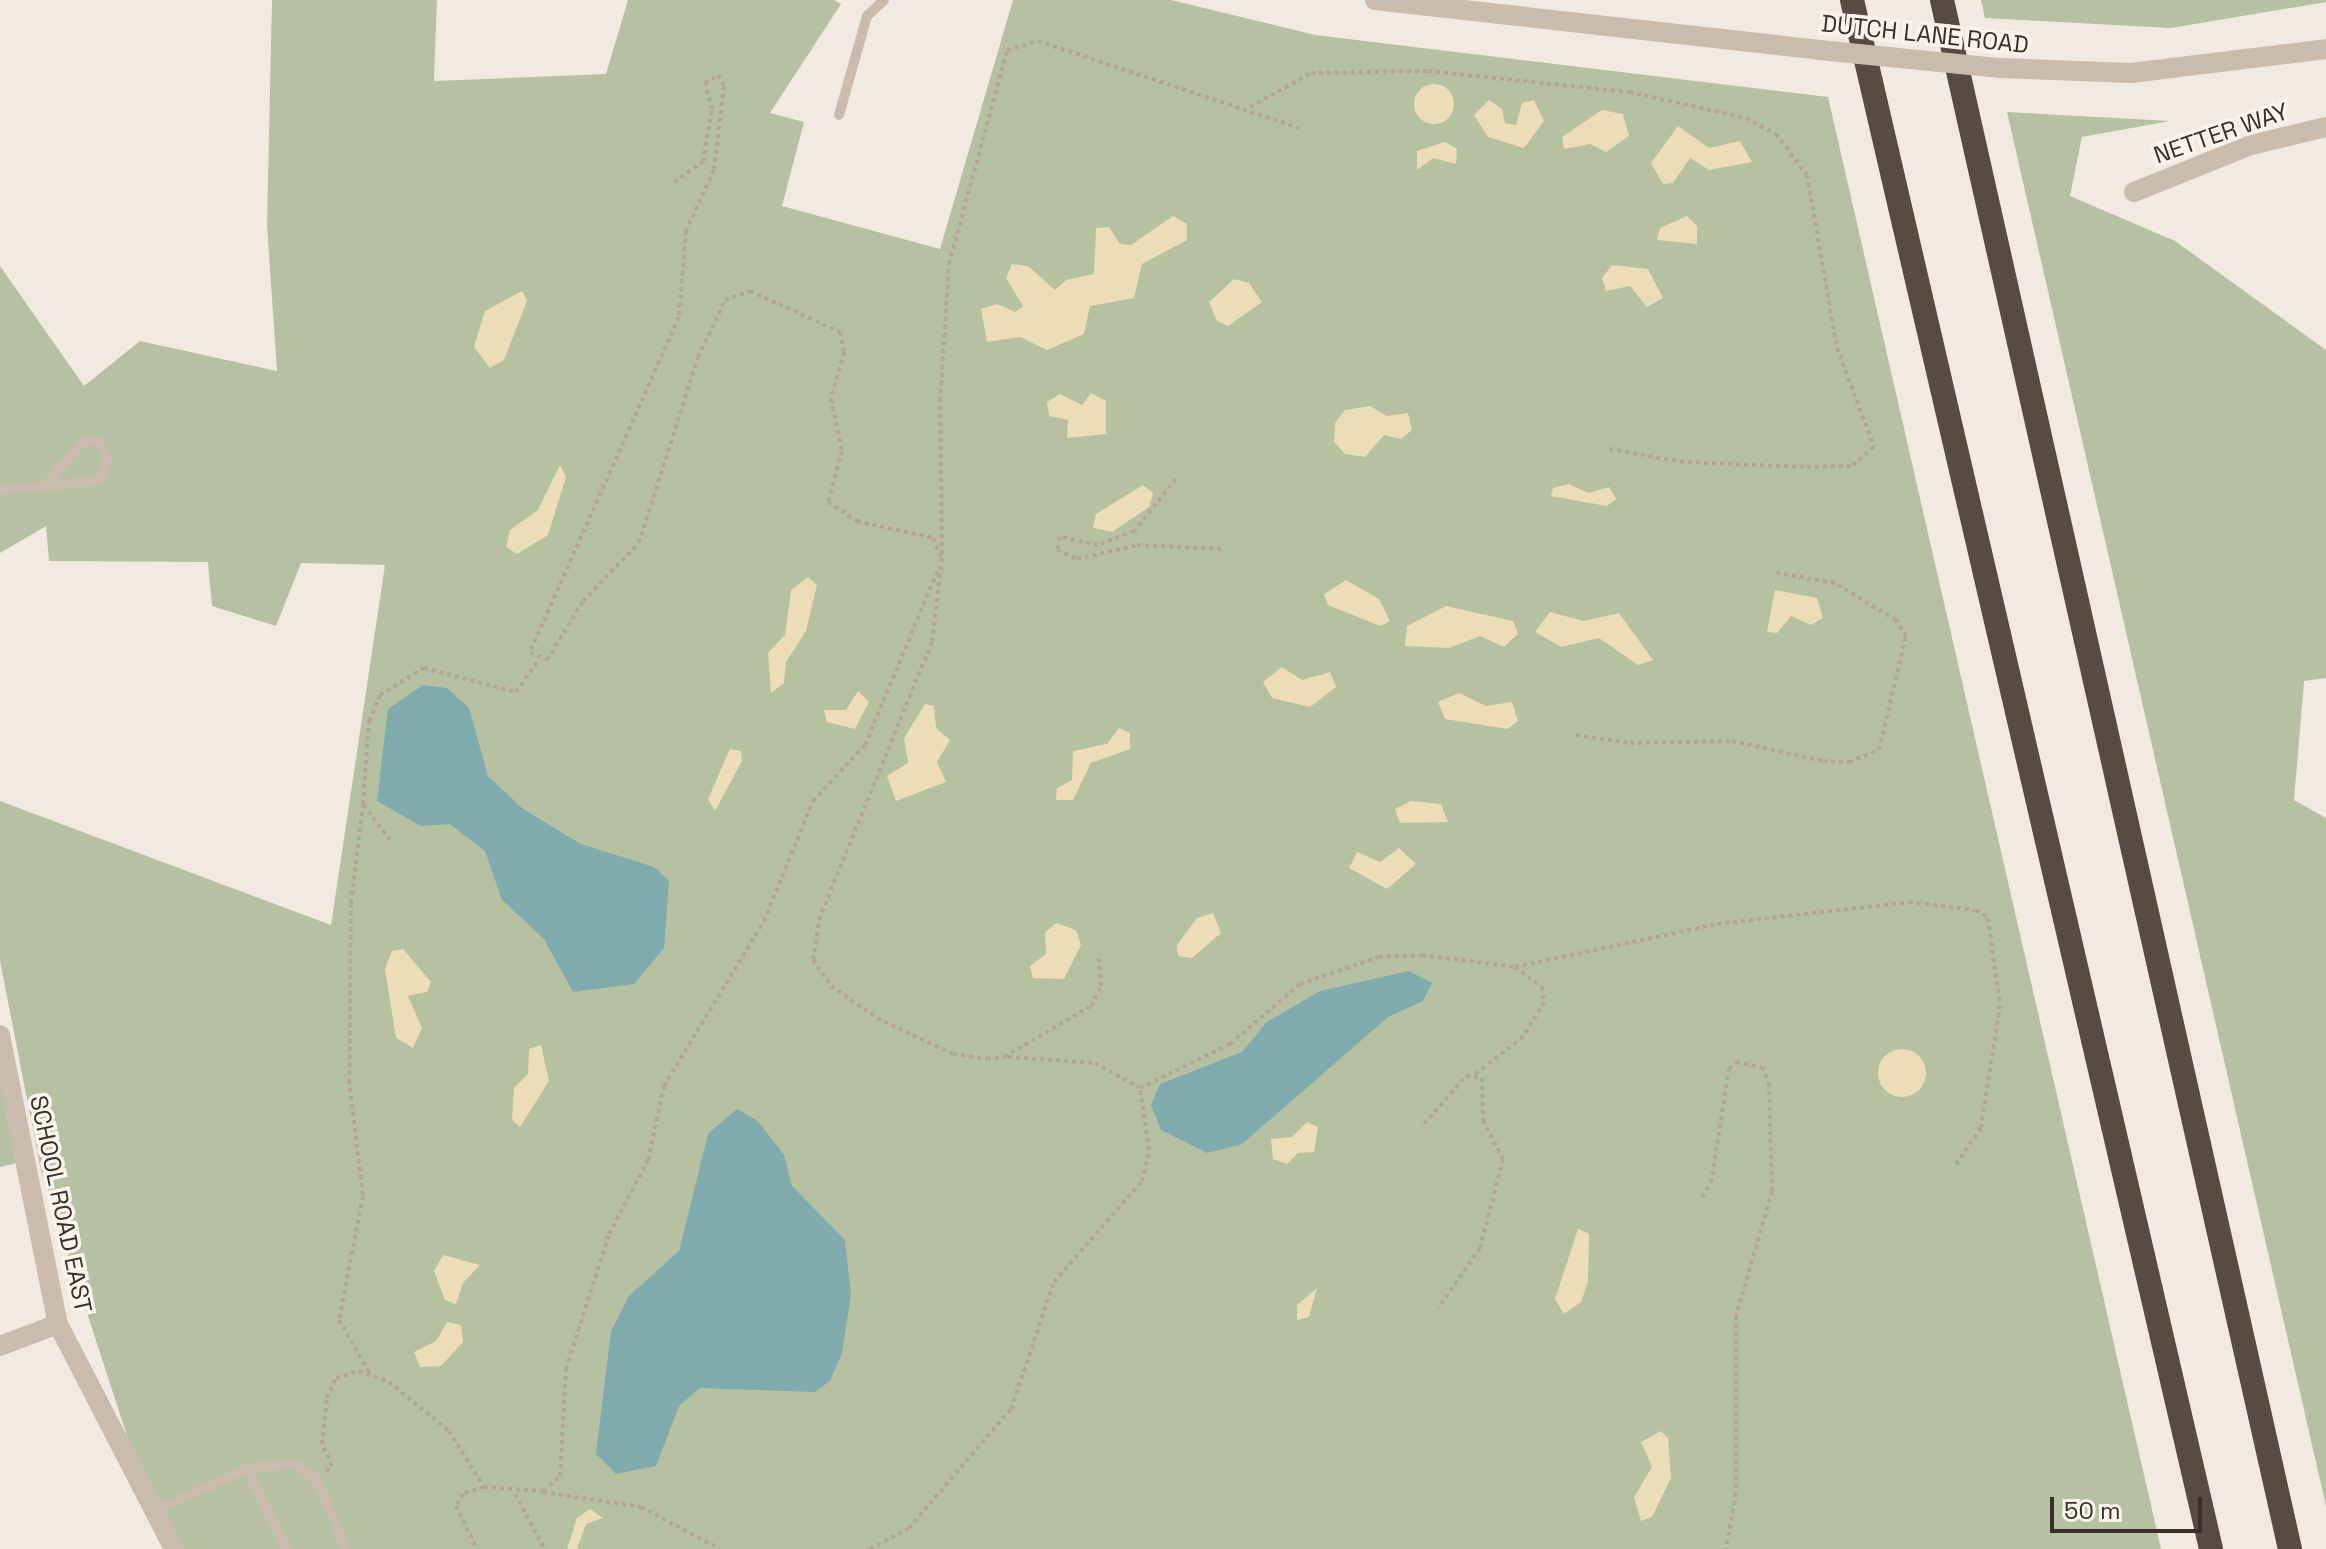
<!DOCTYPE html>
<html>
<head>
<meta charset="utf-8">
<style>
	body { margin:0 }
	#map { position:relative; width:2326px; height:1549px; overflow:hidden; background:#f2eae0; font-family:"Space Grotesk",sans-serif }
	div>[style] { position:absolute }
	.green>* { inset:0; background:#b5c1a0 }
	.sand>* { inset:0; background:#ecdcb8 }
	.round { border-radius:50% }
	.water>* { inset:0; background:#80abae }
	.path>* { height:4px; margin-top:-2px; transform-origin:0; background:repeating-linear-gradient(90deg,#b6a596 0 4px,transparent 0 8px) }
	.service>* { height:10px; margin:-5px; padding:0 5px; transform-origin:5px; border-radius:5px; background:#cabbac }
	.minor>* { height:20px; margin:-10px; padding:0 10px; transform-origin:10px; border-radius:10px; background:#cabbac }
	.tertiary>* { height:20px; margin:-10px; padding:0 10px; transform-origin:10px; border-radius:10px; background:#cabbac }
	.motorway>* { height:24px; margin:-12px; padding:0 12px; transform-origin:12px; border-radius:12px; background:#594a42 }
	.tertiary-bridge>* { height:20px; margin:-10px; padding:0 10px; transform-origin:10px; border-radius:10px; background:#cabbac }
	span { translate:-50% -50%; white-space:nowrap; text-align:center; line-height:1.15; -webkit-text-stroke:7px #faf4ec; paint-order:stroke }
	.street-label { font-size:24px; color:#382f2a }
	.scale { position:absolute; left:2050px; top:1497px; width:152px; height:36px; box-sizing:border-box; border:4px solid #382f2a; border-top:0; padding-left:10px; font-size:24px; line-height:28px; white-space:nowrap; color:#382f2a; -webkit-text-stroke:6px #faf4ec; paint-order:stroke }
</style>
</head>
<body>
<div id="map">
	<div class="green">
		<i style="clip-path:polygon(272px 0,437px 0,434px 81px,606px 74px,628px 0,834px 0,841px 4px,770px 113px,804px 122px,782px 206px,940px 249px,1013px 0,1171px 0,1315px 35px,1828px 97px,2161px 1549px,174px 1549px,129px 1442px,41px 1171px,0 961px,0 801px,331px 925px,385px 565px,301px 563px,276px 626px,212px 606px,208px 562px,49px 561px,46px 526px,0 553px,0 266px,84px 386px,140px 341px,277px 371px,267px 225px)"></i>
		<i style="clip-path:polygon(1981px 0,2326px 0,2326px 2px,2171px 28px,1985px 18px)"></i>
		<i style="clip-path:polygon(2007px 112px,2170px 121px,2082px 137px,2070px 196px,2175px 241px,2326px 350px,2326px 678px,2304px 681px,2294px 800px,2326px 818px,2326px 1506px)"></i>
		<i style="clip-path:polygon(0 1062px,17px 1163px,0 1167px)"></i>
	</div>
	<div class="sand">
		<i class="round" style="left:1414px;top:84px;width:40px;height:40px"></i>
		<i style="clip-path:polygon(1534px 100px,1544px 121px,1524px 148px,1488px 137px,1474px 115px,1489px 100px,1502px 109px,1505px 123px,1516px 125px,1522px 103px)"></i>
		<i style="clip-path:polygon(1602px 110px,1623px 114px,1629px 136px,1606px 152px,1590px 144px,1564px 149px,1562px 137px)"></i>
		<i style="clip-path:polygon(1678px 126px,1709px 148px,1740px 141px,1752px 162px,1709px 170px,1690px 158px,1673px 183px,1663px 184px,1651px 163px)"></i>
		<i style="clip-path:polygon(1445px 142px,1457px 149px,1456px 164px,1433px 158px,1417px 170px,1417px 151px)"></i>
		<i style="clip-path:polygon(1173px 216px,1187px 224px,1187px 240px,1142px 264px,1134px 298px,1090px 306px,1084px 334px,1047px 350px,1020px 337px,987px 342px,981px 309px,997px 304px,1015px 312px,1023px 306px,1006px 278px,1012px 264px,1028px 266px,1055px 290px,1066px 280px,1094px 274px,1096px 228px,1109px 227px,1120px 244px,1131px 245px)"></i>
		<i style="clip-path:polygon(1687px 216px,1697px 226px,1697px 244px,1657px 240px,1660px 228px)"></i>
		<i style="clip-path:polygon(1612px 265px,1648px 269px,1663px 298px,1647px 307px,1630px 286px,1606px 291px,1602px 278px)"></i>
		<i style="clip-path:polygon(1234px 279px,1249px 283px,1262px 302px,1228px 326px,1217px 321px,1209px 302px)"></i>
		<i style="clip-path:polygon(522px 291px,527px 301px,504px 360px,490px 368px,474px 347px,485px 311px)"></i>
		<i style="clip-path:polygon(1091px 393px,1106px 401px,1106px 434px,1067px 438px,1068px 420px,1049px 416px,1047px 402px,1060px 394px,1082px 405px)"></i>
		<i style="clip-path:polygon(1370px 406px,1387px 416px,1408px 413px,1412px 430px,1401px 439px,1384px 435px,1365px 457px,1345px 454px,1334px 442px,1335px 423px,1345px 410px)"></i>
		<i style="clip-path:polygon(560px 465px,566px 477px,548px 535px,517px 554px,506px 547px,510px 530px,538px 510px)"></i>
		<i style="clip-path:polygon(1569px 484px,1588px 493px,1609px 487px,1616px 499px,1607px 506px,1551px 496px,1553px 488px)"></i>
		<i style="clip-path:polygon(1143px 485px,1153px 493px,1149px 507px,1112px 532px,1093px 528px,1096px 514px)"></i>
		<i style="clip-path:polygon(808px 577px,817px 585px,806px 631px,786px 662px,784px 683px,771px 693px,768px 653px,785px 635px,791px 590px)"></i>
		<i style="clip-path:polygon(1346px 580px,1379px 599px,1390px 621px,1380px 626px,1328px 605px,1324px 594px)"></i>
		<i style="clip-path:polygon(1775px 590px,1817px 598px,1823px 618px,1811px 625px,1791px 616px,1777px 633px,1767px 632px)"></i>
		<i style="clip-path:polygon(1446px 606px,1513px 621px,1518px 634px,1504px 647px,1480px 636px,1449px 648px,1405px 646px,1407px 626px)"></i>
		<i style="clip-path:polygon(1550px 612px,1584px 621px,1619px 613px,1653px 660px,1638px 665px,1599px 638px,1561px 647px,1535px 632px)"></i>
		<i style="clip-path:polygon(1282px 667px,1302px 680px,1330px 672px,1336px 687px,1310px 707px,1272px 698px,1263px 682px)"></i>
		<i style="clip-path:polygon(858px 691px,869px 702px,855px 729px,827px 722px,824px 710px,846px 710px)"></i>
		<i style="clip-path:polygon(1459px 693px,1486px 706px,1512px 702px,1518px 721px,1508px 729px,1445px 719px,1438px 702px)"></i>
		<i style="clip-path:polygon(925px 704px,934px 706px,936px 728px,950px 740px,937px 762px,946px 782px,896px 801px,887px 776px,908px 763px,904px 738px)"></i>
		<i style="clip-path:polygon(1119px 728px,1130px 733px,1130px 749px,1091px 763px,1073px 800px,1056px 800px,1057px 788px,1072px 780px,1073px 751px,1107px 744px)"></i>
		<i style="clip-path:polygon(730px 749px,741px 751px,742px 761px,715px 811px,708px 799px)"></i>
		<i style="clip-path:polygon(1411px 801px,1441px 804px,1448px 822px,1400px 823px,1395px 809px)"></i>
		<i style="clip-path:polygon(1399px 848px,1416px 864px,1387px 889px,1349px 868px,1357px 852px,1380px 862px)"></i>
		<i style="clip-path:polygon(1213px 913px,1221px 933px,1192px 958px,1178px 956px,1177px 945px,1197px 918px)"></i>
		<i style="clip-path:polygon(1056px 923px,1076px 930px,1081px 945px,1064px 979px,1033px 978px,1030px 966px,1046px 954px,1045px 933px)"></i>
		<i style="clip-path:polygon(403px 949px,431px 982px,427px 992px,408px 996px,422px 1028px,413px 1048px,396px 1038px,385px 969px,392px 951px)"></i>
		<i style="clip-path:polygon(541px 1045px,549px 1081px,520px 1127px,512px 1120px,514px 1088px,528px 1074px,529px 1049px)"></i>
		<i class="round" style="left:1878px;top:1049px;width:48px;height:48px"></i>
		<i style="clip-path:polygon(1307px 1122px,1318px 1127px,1314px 1152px,1298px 1153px,1287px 1164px,1273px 1159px,1271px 1139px,1292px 1137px)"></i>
		<i style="clip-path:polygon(1578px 1229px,1589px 1234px,1588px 1282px,1581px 1302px,1564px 1314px,1555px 1299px)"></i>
		<i style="clip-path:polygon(443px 1255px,480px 1265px,463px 1283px,456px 1304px,445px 1300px,434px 1271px)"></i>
		<i style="clip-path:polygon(1317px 1288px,1309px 1317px,1297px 1320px,1297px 1305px)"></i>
		<i style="clip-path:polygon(447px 1322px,461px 1325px,463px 1342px,441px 1366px,420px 1367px,414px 1352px,436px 1341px)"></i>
		<i style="clip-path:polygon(1661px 1431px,1668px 1438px,1671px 1478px,1652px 1517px,1641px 1521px,1634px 1497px,1652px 1467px,1641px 1442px)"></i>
		<i style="clip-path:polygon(590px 1509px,603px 1518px,586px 1524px,577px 1549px,567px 1549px,577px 1518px)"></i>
	</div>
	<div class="water">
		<i style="clip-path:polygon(423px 685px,447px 688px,469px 708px,488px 776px,523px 809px,581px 844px,654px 867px,669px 881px,664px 948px,634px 984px,573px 992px,544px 939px,502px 900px,485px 851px,450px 824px,421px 826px,377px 801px,388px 709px)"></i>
		<i style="clip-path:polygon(1409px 971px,1432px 983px,1423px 1001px,1388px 1017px,1242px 1144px,1207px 1153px,1161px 1130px,1151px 1105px,1160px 1084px,1242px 1052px,1267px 1022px,1320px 991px)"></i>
		<i style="clip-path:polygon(737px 1109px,758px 1121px,784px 1155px,792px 1186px,845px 1240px,851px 1295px,842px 1353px,830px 1381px,815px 1392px,700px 1388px,679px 1406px,656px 1466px,616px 1474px,596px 1454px,611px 1331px,629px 1296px,679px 1251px,708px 1134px)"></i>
	</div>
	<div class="path">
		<i style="left:1250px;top:107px;width:70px;rotate:-29.1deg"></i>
		<i style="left:1311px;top:73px;width:117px;rotate:-1deg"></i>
		<i style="left:1428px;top:71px;width:202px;rotate:6deg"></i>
		<i style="left:1629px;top:92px;width:120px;rotate:12.5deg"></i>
		<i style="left:1746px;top:118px;width:34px;rotate:28deg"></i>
		<i style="left:1776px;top:134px;width:51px;rotate:52.9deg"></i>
		<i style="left:1807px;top:175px;width:176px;rotate:80.2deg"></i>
		<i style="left:1837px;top:348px;width:106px;rotate:69.5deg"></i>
		<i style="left:1874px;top:447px;width:30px;rotate:140deg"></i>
		<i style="left:1851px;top:466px;width:47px;rotate:178.8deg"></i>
		<i style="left:1804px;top:467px;width:120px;rotate:-177.6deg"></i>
		<i style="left:1684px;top:462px;width:76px;rotate:-170.2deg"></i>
		<i style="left:674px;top:182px;width:35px;rotate:-35deg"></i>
		<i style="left:703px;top:162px;width:54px;rotate:-80.4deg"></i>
		<i style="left:712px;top:109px;width:27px;rotate:-105deg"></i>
		<i style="left:705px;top:83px;width:15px;rotate:-32deg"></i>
		<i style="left:718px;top:75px;width:13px;rotate:61deg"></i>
		<i style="left:724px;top:86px;width:85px;rotate:96.8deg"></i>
		<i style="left:714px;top:170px;width:67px;rotate:114.7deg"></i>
		<i style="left:686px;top:231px;width:86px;rotate:94.7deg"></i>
		<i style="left:679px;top:317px;width:367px;rotate:114deg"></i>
		<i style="left:530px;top:652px;width:19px;rotate:25deg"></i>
		<i style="left:547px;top:660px;width:69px;rotate:-58.6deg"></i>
		<i style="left:583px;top:601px;width:81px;rotate:-46deg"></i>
		<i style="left:639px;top:543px;width:195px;rotate:-72.4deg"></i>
		<i style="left:698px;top:357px;width:63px;rotate:-64.7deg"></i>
		<i style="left:725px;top:300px;width:27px;rotate:-20deg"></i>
		<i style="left:750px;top:291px;width:99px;rotate:24.5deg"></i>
		<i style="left:840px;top:332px;width:20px;rotate:79deg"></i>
		<i style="left:844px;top:352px;width:49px;rotate:105.5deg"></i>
		<i style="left:831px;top:399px;width:53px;rotate:78.1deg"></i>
		<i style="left:842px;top:451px;width:53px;rotate:105.4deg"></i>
		<i style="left:828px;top:502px;width:35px;rotate:33deg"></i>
		<i style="left:857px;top:521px;width:78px;rotate:12.6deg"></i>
		<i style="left:933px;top:538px;width:22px;rotate:66deg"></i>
		<i style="left:942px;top:558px;width:85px;rotate:96.8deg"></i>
		<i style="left:932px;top:642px;width:296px;rotate:112.2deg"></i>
		<i style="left:820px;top:916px;width:45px;rotate:99deg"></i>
		<i style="left:813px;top:960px;width:32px;rotate:55deg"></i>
		<i style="left:831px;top:986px;width:56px;rotate:34.8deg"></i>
		<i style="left:877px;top:1018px;width:84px;rotate:25.3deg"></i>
		<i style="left:953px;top:1054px;width:34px;rotate:8deg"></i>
		<i style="left:987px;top:1059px;width:17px;rotate:-7deg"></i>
		<i style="left:1004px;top:1057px;width:101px;rotate:-30.4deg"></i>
		<i style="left:1091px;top:1006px;width:22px;rotate:-63deg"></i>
		<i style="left:1101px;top:986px;width:33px;rotate:-95deg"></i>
		<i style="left:1176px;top:479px;width:67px;rotate:128.9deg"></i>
		<i style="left:1134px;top:531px;width:39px;rotate:159deg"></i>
		<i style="left:1098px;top:545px;width:39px;rotate:-168deg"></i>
		<i style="left:1060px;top:537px;width:13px;rotate:103deg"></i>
		<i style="left:1057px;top:550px;width:22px;rotate:24deg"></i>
		<i style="left:1077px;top:559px;width:62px;rotate:-13.1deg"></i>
		<i style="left:1137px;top:545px;width:85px;rotate:2.7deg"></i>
		<i style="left:942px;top:554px;width:153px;rotate:-90.7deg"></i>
		<i style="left:940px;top:401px;width:137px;rotate:-86.2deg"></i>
		<i style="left:949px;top:264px;width:222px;rotate:-74.8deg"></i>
		<i style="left:1007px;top:50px;width:32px;rotate:-16deg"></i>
		<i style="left:1038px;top:41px;width:275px;rotate:18.4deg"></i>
		<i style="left:1576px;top:735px;width:55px;rotate:8.4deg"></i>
		<i style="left:1630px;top:743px;width:102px;rotate:-1.1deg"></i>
		<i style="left:1732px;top:741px;width:93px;rotate:12.4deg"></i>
		<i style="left:1823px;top:761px;width:26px;rotate:2deg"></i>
		<i style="left:1849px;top:762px;width:32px;rotate:-22deg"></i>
		<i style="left:1879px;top:750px;width:117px;rotate:-76.7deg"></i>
		<i style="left:1906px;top:636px;width:19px;rotate:-122deg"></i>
		<i style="left:1896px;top:620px;width:71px;rotate:-148.8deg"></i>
		<i style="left:1835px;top:583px;width:59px;rotate:-170.2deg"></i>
		<i style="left:363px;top:804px;width:100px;rotate:96.9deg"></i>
		<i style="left:351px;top:903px;width:177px;rotate:90.6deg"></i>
		<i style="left:349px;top:1080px;width:117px;rotate:83.1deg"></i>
		<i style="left:363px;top:1196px;width:126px;rotate:101deg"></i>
		<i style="left:339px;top:1320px;width:62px;rotate:60.1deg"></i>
		<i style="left:390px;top:840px;width:45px;rotate:-126.9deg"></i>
		<i style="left:363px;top:804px;width:83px;rotate:-85.9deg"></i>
		<i style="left:369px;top:721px;width:28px;rotate:-67deg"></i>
		<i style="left:380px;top:695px;width:52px;rotate:-31.5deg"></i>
		<i style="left:424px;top:668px;width:95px;rotate:14.6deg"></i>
		<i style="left:516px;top:692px;width:37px;rotate:-55deg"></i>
		<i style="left:1515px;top:967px;width:207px;rotate:-12deg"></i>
		<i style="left:1717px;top:924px;width:193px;rotate:-6.5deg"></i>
		<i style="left:1909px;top:902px;width:67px;rotate:6.8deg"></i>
		<i style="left:1976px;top:910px;width:14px;rotate:34deg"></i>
		<i style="left:1988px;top:918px;width:88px;rotate:82.1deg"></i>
		<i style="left:2000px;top:1005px;width:124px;rotate:98.8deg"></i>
		<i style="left:1981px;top:1128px;width:46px;rotate:124.4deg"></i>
		<i style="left:1008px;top:1057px;width:87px;rotate:3.9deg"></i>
		<i style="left:1095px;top:1063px;width:51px;rotate:29.1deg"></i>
		<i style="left:1140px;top:1088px;width:100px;rotate:-26.1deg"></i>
		<i style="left:1230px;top:1044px;width:92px;rotate:-40.6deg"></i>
		<i style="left:1300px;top:984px;width:83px;rotate:-18.9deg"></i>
		<i style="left:1379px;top:957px;width:43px;rotate:-2.7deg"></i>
		<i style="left:1422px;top:955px;width:94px;rotate:7.4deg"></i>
		<i style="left:1515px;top:967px;width:34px;rotate:37deg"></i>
		<i style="left:1542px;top:987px;width:15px;rotate:82deg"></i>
		<i style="left:1544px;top:1002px;width:41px;rotate:121deg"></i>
		<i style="left:1523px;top:1037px;width:62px;rotate:142.2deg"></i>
		<i style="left:1424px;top:1124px;width:64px;rotate:-48.8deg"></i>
		<i style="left:1466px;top:1076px;width:16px;rotate:7deg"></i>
		<i style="left:1482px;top:1078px;width:42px;rotate:88.6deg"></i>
		<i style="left:1483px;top:1120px;width:44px;rotate:62.9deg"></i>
		<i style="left:1503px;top:1159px;width:92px;rotate:104.5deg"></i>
		<i style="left:1480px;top:1248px;width:73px;rotate:125deg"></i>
		<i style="left:1702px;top:1197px;width:17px;rotate:-57deg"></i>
		<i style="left:1711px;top:1183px;width:115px;rotate:-81deg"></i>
		<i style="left:1729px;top:1069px;width:10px;rotate:-45deg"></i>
		<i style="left:1736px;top:1062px;width:26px;rotate:11deg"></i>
		<i style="left:1762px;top:1067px;width:17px;rotate:66deg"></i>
		<i style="left:1769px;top:1083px;width:108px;rotate:88.4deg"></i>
		<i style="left:1772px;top:1191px;width:130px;rotate:106.1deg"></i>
		<i style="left:1736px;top:1316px;width:177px;rotate:90deg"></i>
		<i style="left:1736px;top:1493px;width:57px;rotate:100.1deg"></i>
		<i style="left:326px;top:1471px;width:8px;rotate:-40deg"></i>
		<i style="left:332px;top:1466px;width:24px;rotate:-114deg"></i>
		<i style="left:322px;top:1444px;width:46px;rotate:-83.8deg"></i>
		<i style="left:327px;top:1398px;width:22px;rotate:-66deg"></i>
		<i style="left:336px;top:1378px;width:24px;rotate:-17deg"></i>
		<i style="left:359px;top:1371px;width:32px;rotate:20deg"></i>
		<i style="left:389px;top:1382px;width:77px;rotate:39.2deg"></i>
		<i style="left:449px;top:1431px;width:66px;rotate:58deg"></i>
		<i style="left:484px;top:1487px;width:22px;rotate:162deg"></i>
		<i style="left:463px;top:1494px;width:14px;rotate:120deg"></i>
		<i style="left:456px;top:1506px;width:48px;rotate:64deg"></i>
		<i style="left:484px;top:1487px;width:59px;rotate:3.9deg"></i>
		<i style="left:543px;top:1491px;width:23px;rotate:-41deg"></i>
		<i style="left:560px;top:1476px;width:107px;rotate:-86.8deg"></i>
		<i style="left:566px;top:1369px;width:142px;rotate:-72.3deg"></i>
		<i style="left:609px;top:1234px;width:84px;rotate:-62.2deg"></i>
		<i style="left:648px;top:1160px;width:76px;rotate:-77.8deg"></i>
		<i style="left:664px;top:1086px;width:193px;rotate:-58.8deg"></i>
		<i style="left:764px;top:921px;width:130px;rotate:-67.8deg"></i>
		<i style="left:813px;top:801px;width:76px;rotate:-47.1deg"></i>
		<i style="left:865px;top:745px;width:193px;rotate:-67.4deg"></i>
		<i style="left:543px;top:1492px;width:99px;rotate:8.7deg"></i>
		<i style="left:641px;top:1507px;width:89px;rotate:28deg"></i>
		<i style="left:515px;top:1494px;width:63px;rotate:61.4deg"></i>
		<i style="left:870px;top:1549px;width:44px;rotate:-28.3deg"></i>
		<i style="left:909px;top:1528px;width:157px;rotate:-49.4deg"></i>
		<i style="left:1011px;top:1409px;width:134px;rotate:-71.3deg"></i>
		<i style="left:1054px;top:1282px;width:134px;rotate:-48.9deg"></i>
		<i style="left:1142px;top:1181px;width:32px;rotate:-77deg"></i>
		<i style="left:1149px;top:1150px;width:63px;rotate:-98.3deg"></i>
	</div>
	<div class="service">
		<i style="left:839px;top:115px;width:103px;rotate:-74.2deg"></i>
		<i style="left:867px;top:16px;width:23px;rotate:-43deg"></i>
		<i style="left:0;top:490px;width:99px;rotate:-5.2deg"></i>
		<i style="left:99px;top:481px;width:26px;rotate:-69deg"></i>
		<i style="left:108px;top:457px;width:18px;rotate:-124deg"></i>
		<i style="left:98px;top:442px;width:14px;rotate:-172deg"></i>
		<i style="left:84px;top:440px;width:57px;rotate:130.7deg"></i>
		<i style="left:247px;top:1468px;width:48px;rotate:-4.8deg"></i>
		<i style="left:295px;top:1464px;width:26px;rotate:36deg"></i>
		<i style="left:316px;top:1479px;width:76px;rotate:66.8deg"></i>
		<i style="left:155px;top:1511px;width:102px;rotate:-25.1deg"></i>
		<i style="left:247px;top:1468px;width:90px;rotate:64.3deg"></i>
	</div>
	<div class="minor">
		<i style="left:2134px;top:192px;width:126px;rotate:-21.9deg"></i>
		<i style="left:2251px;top:145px;width:77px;rotate:-13.5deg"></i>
		<i style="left:0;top:1346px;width:62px;rotate:-20.8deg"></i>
	</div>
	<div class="tertiary">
		<i style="left:1375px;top:0;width:447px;rotate:6.4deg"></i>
		<i style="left:2000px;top:68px;width:131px;rotate:2.2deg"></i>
		<i style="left:2131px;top:73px;width:196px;rotate:-7deg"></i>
		<i style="left:0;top:1035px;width:295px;rotate:78.7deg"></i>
		<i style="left:58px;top:1324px;width:253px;rotate:62.7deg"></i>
	</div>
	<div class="motorway">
		<i style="left:1852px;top:0;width:1590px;rotate:76.95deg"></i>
		<i style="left:1942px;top:0;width:1588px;rotate:77.34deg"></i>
	</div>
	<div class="tertiary-bridge">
		<i style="left:1819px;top:50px;width:182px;rotate:5.7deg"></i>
	</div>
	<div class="street-label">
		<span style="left:1925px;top:34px;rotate:6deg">DUTCH LANE ROAD</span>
		<span style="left:2221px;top:133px;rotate:-19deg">NETTER WAY</span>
		<span style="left:61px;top:1204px;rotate:78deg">SCHOOL ROAD EAST</span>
	</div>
	<div class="scale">50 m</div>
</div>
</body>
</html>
